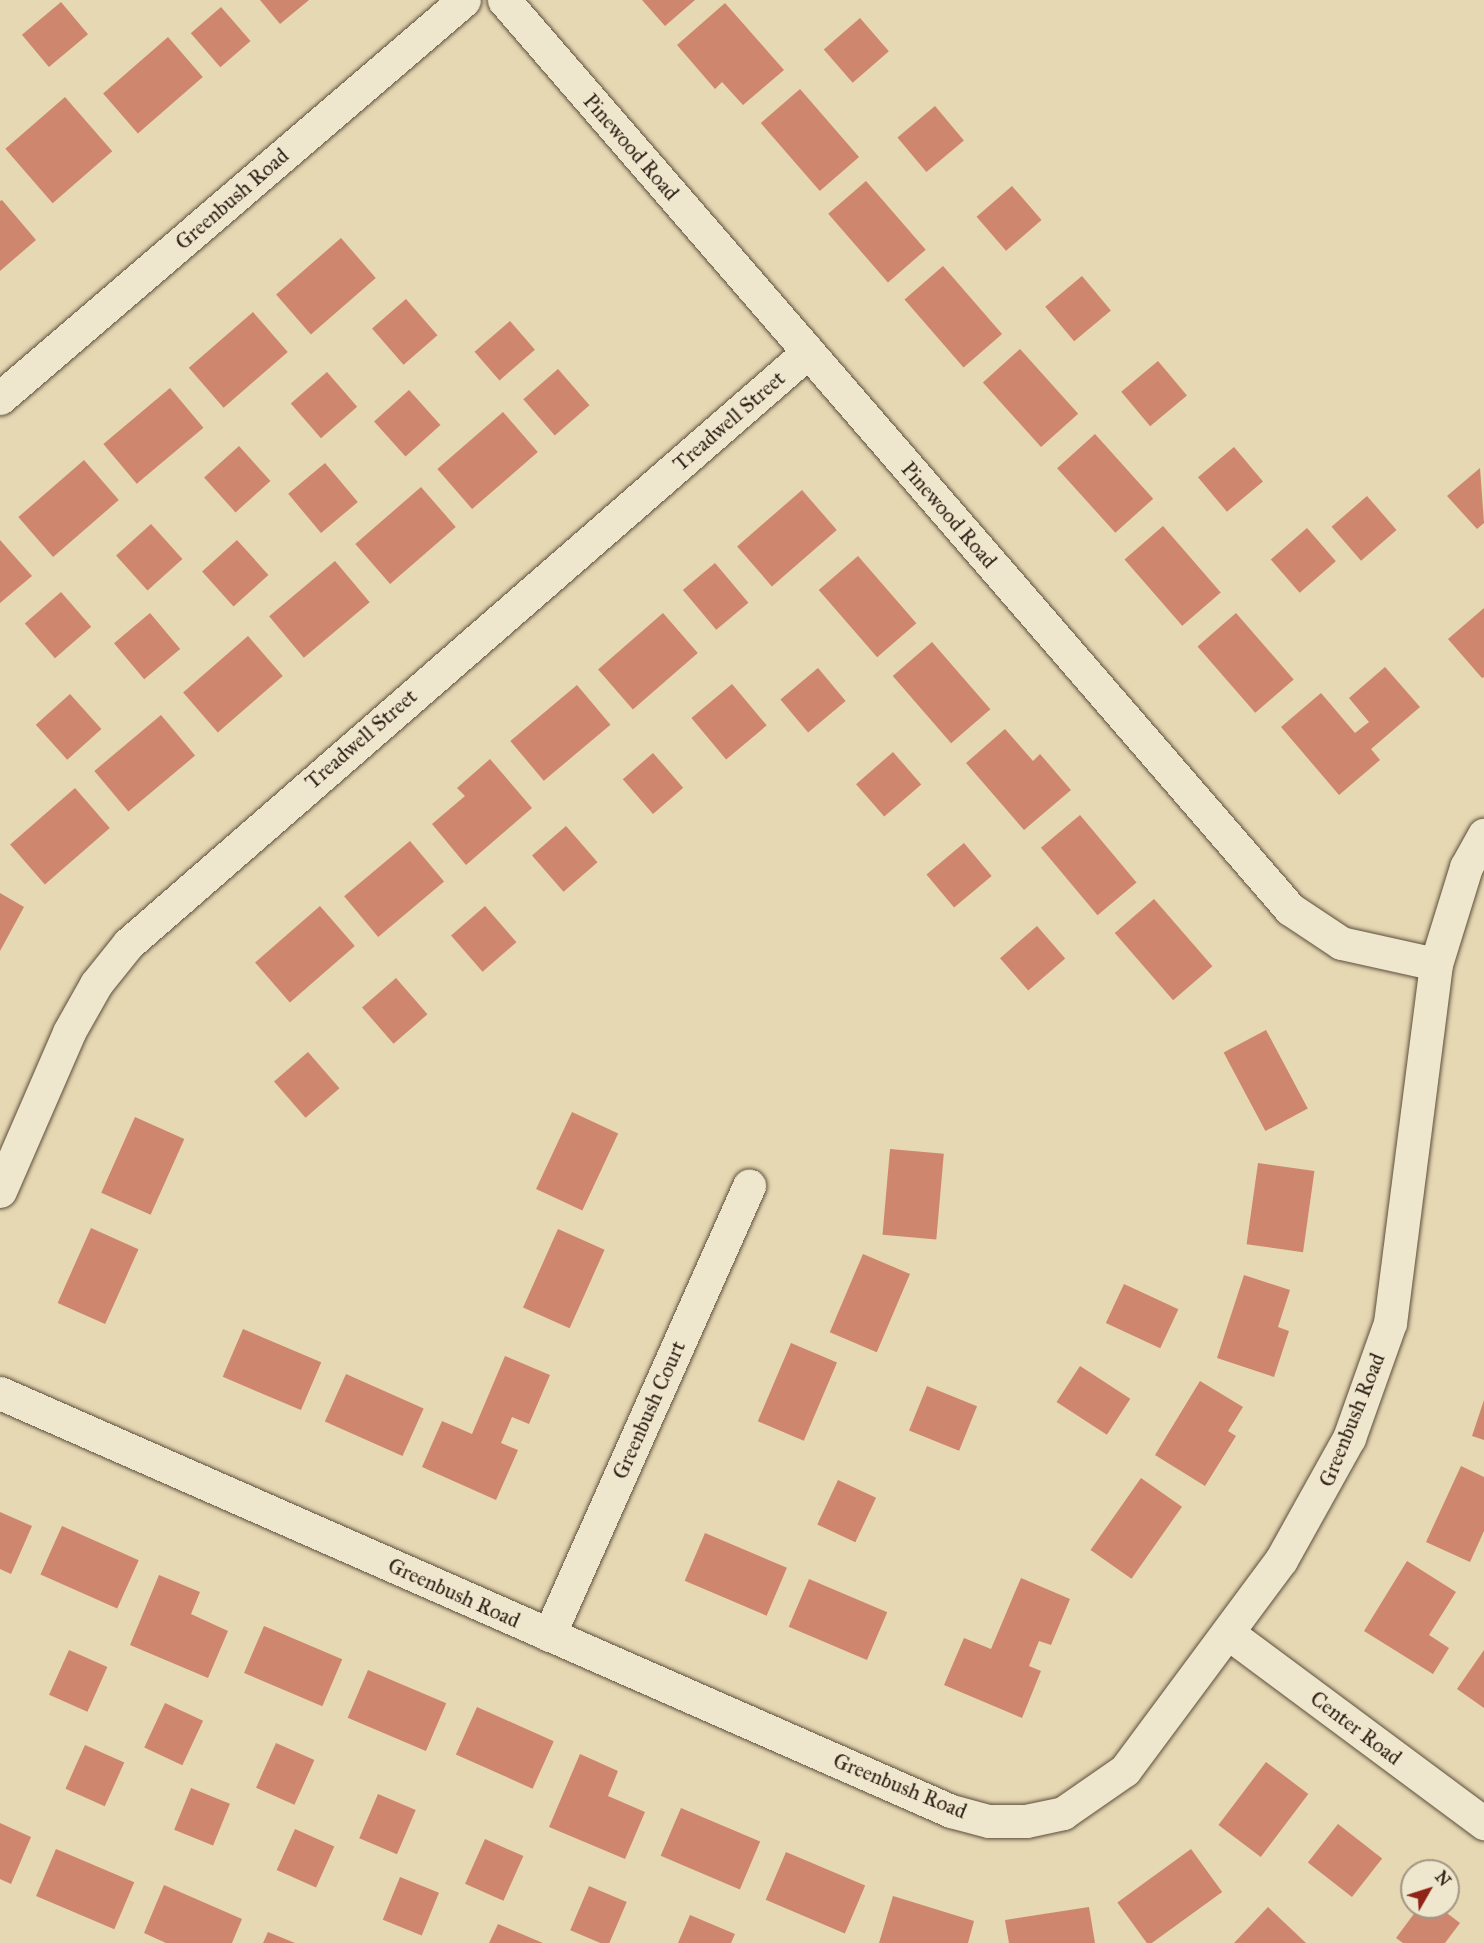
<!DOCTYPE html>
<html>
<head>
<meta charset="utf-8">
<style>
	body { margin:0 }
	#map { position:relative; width:1484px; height:1943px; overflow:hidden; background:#e6d8b3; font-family:"IM FELL Great Primer",serif }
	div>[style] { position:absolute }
	.building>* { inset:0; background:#ce866e; transform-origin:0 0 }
	.roads { filter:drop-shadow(0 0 2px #5d4f3c) drop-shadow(0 0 2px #5d4f3c) }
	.minor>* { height:33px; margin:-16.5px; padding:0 16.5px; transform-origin:16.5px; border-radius:16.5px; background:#efe6ce }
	span { translate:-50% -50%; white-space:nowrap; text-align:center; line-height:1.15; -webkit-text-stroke:5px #efe6ce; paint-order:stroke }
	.street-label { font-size:21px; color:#2f2115 }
	.north { position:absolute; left:1400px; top:1859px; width:60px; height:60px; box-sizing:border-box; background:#efe6ce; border:2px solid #a29784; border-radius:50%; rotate:51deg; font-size:16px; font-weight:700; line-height:24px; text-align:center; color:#2f2115 }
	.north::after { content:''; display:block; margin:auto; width:21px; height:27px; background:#8f2418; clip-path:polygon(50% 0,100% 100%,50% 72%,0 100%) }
</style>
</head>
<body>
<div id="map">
	<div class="building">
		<i style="clip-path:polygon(260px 0,309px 0,280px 24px)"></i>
		<i style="clip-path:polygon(642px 0,695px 0,665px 26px)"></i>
		<i style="left:61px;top:2px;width:42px;height:51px;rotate:50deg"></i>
		<i style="clip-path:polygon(725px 3px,784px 70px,743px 105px,722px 82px,715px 89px,677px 45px)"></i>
		<i style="left:221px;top:7px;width:45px;height:40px;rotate:49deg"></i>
		<i style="left:860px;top:18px;width:44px;height:48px;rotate:49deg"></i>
		<i style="left:168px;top:37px;width:53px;height:86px;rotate:49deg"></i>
		<i style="left:800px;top:89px;width:90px;height:52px;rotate:49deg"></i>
		<i style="left:65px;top:97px;width:72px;height:79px;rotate:49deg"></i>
		<i style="left:935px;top:106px;width:45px;height:49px;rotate:50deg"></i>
		<i style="left:866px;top:181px;width:91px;height:50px;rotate:49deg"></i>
		<i style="left:1012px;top:186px;width:45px;height:47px;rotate:49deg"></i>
		<i style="clip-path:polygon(2px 200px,36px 240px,0 271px,0 201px)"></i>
		<i style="left:341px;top:238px;width:53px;height:86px;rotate:49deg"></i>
		<i style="left:943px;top:266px;width:90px;height:51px;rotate:49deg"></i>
		<i style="left:1082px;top:276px;width:45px;height:48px;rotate:50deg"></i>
		<i style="left:406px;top:299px;width:48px;height:45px;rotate:49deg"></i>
		<i style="left:253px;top:312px;width:53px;height:85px;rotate:49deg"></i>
		<i style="left:510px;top:321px;width:38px;height:47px;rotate:49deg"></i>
		<i style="left:1020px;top:349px;width:87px;height:50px;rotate:48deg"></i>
		<i style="left:1158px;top:361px;width:45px;height:48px;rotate:50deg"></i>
		<i style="left:558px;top:369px;width:48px;height:46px;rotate:49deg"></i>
		<i style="left:327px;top:372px;width:46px;height:48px;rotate:49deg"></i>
		<i style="left:170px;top:388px;width:52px;height:87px;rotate:50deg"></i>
		<i style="left:409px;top:390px;width:47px;height:47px;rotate:48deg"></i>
		<i style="left:503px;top:412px;width:53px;height:87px;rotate:49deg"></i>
		<i style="left:1095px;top:434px;width:87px;height:51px;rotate:48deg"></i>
		<i style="left:239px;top:446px;width:47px;height:47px;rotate:48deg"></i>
		<i style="left:1234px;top:447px;width:45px;height:47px;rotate:50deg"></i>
		<i style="left:84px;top:460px;width:53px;height:87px;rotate:49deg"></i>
		<i style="left:325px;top:463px;width:51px;height:48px;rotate:50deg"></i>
		<i style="clip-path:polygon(1480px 468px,1484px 523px,1477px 529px,1447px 496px)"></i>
		<i style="left:421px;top:487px;width:53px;height:87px;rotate:49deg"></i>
		<i style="left:802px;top:490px;width:53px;height:86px;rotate:49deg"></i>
		<i style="left:1367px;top:496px;width:45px;height:47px;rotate:49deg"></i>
		<i style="left:151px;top:524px;width:47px;height:47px;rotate:48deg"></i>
		<i style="left:1163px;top:526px;width:88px;height:51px;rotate:49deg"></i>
		<i style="left:1307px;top:528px;width:44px;height:48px;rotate:49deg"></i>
		<i style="clip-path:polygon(0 540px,32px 576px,0 603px)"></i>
		<i style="left:237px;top:540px;width:47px;height:47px;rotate:48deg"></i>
		<i style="left:858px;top:556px;width:89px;height:52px;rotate:49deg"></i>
		<i style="left:335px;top:561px;width:54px;height:86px;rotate:50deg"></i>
		<i style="left:715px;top:563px;width:52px;height:42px;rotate:50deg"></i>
		<i style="left:61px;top:592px;width:46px;height:48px;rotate:49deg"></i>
		<i style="clip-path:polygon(1484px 608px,1484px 677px,1482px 678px,1448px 639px)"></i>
		<i style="left:150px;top:613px;width:47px;height:47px;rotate:50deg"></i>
		<i style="left:663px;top:613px;width:53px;height:86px;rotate:49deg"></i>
		<i style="left:1236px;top:613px;width:88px;height:51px;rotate:49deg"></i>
		<i style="left:248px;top:636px;width:53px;height:86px;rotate:49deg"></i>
		<i style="left:932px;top:642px;width:89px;height:52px;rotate:49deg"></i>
		<i style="clip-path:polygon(1385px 667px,1420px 707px,1371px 749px,1380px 760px,1339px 795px,1281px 727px,1321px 693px,1355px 733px,1369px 722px,1349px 698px)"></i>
		<i style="left:818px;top:668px;width:43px;height:49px;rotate:50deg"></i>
		<i style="left:732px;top:684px;width:54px;height:53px;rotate:50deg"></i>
		<i style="left:577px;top:685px;width:52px;height:87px;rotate:50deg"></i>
		<i style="left:70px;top:694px;width:47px;height:46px;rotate:48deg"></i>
		<i style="left:161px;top:715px;width:53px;height:87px;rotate:50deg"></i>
		<i style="clip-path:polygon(1005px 729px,1033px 761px,1040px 754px,1071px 790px,1024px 830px,966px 763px)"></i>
		<i style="left:893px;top:752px;width:43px;height:49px;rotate:49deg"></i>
		<i style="left:653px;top:753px;width:46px;height:40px;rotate:49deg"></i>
		<i style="clip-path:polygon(490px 759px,532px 808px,466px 865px,432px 824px,465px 796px,457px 788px)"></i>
		<i style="left:75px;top:788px;width:53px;height:86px;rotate:49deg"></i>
		<i style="left:1080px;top:815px;width:88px;height:51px;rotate:50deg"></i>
		<i style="left:566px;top:826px;width:48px;height:45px;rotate:49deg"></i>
		<i style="left:410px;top:841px;width:53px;height:86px;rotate:50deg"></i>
		<i style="left:964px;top:843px;width:43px;height:49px;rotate:50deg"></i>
		<i style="clip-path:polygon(0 893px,24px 907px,0 951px)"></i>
		<i style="left:1154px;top:899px;width:89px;height:52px;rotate:49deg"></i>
		<i style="left:320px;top:906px;width:53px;height:86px;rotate:49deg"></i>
		<i style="left:485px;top:906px;width:48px;height:45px;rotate:49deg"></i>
		<i style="left:1037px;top:926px;width:43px;height:49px;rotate:49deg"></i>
		<i style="left:396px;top:978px;width:48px;height:45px;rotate:49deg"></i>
		<i style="left:1266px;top:1030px;width:89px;height:48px;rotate:62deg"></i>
		<i style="left:308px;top:1052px;width:48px;height:45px;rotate:49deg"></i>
		<i style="left:572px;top:1112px;width:51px;height:85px;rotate:25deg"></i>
		<i style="left:135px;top:1117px;width:54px;height:83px;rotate:24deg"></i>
		<i style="left:890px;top:1149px;width:54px;height:86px;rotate:5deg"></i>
		<i style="left:1258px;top:1163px;width:57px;height:82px;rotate:8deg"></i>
		<i style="left:91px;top:1228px;width:52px;height:82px;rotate:24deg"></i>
		<i style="left:558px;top:1229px;width:51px;height:86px;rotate:24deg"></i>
		<i style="left:863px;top:1254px;width:51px;height:85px;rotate:23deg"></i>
		<i style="clip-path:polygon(1244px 1275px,1290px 1290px,1278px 1327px,1289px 1331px,1274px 1377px,1217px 1358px)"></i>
		<i style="left:1124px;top:1284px;width:60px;height:43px;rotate:25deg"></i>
		<i style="left:243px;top:1329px;width:85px;height:52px;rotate:23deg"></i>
		<i style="left:791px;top:1343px;width:50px;height:85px;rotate:23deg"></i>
		<i style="clip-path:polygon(505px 1356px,550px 1375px,529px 1424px,512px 1417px,501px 1443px,518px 1450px,496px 1500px,422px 1467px,442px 1421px,472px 1434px)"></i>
		<i style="left:1080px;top:1366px;width:60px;height:43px;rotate:33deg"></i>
		<i style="left:346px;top:1374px;width:85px;height:52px;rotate:24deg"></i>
		<i style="clip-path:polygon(1200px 1381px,1243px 1407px,1228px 1431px,1236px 1436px,1205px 1486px,1155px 1455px)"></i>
		<i style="left:927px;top:1386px;width:54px;height:48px;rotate:22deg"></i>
		<i style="clip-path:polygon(1484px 1400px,1484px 1440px,1472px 1436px)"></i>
		<i style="clip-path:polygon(1461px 1466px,1484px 1477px,1484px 1531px,1470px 1562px,1426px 1542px)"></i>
		<i style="left:1141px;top:1478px;width:50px;height:88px;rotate:35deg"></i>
		<i style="left:838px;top:1480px;width:42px;height:49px;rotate:25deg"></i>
		<i style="clip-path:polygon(0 1512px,32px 1526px,11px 1574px,0 1569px)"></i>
		<i style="left:62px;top:1526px;width:84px;height:53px;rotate:24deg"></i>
		<i style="left:705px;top:1533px;width:89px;height:52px;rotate:23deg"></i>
		<i style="clip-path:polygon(1407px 1561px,1456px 1592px,1429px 1635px,1449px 1648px,1433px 1674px,1364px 1631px)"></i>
		<i style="clip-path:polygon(159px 1575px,200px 1592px,191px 1614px,228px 1631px,208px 1678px,130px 1645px)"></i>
		<i style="clip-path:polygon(1021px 1578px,1070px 1599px,1051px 1645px,1039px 1641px,1029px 1666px,1041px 1671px,1022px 1718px,944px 1685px,964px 1638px,991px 1649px)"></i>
		<i style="left:809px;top:1579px;width:85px;height:52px;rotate:23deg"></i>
		<i style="left:264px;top:1626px;width:85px;height:51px;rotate:23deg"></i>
		<i style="left:69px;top:1650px;width:42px;height:49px;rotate:24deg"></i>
		<i style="clip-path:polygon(1484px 1650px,1484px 1708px,1457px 1689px)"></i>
		<i style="left:368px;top:1670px;width:85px;height:52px;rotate:23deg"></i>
		<i style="left:165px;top:1703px;width:42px;height:49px;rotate:25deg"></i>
		<i style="left:477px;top:1707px;width:84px;height:52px;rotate:24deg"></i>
		<i style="left:276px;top:1743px;width:42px;height:49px;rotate:24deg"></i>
		<i style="left:85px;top:1745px;width:43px;height:48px;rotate:24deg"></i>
		<i style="clip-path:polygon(580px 1754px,618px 1771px,608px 1796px,645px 1812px,625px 1859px,549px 1827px)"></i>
		<i style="left:1266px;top:1762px;width:53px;height:79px;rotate:37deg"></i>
		<i style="left:191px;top:1788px;width:42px;height:45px;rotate:22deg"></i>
		<i style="left:378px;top:1794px;width:41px;height:48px;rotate:23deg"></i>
		<i style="left:681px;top:1808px;width:86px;height:52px;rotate:23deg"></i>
		<i style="clip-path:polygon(0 1823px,31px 1837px,11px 1884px,0 1879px)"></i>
		<i style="left:1338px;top:1824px;width:56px;height:49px;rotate:38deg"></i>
		<i style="left:295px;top:1829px;width:43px;height:45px;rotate:24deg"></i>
		<i style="left:485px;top:1839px;width:42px;height:49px;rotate:24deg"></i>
		<i style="left:56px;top:1849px;width:85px;height:51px;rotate:23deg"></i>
		<i style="left:1191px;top:1849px;width:53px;height:91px;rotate:54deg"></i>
		<i style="left:786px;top:1852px;width:86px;height:52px;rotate:23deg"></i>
		<i style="left:400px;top:1877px;width:42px;height:46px;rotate:22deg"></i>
		<i style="clip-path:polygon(164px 1885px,242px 1919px,232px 1943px,166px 1943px,144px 1933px)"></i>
		<i style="left:589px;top:1886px;width:41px;height:48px;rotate:23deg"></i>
		<i style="clip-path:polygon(893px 1896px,974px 1921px,968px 1943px,879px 1943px)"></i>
		<i style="clip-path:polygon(1089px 1907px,1095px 1943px,1009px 1943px,1005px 1920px)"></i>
		<i style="clip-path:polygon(1268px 1907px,1306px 1943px,1234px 1943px)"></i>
		<i style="clip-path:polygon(1419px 1907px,1439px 1907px,1460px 1923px,1445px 1943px,1403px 1943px,1396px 1938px)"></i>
		<i style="clip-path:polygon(690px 1915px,735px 1934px,731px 1943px,678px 1943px)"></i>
		<i style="clip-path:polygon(498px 1924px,543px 1943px,489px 1943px)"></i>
		<i style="clip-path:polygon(268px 1932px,295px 1943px,263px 1943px)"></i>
	</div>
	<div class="roads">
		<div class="minor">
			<i style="left:504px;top:0;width:1202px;rotate:49.15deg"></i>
			<i style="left:1290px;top:909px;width:61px;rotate:33.7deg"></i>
			<i style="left:1341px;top:943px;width:97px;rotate:12.5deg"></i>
			<i style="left:0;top:398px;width:611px;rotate:-40.62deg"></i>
			<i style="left:0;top:1191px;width:173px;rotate:-66.5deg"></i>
			<i style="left:69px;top:1032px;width:55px;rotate:-60.6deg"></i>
			<i style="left:96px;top:984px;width:51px;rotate:-51.3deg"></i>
			<i style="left:128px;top:944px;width:902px;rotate:-41.04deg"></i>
			<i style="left:0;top:1393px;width:1039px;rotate:23.73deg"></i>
			<i style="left:951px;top:1811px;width:39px;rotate:15deg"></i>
			<i style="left:989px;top:1821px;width:37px"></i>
			<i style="left:1026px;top:1821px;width:38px;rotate:-12deg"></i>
			<i style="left:1063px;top:1813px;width:75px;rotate:-34.7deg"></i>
			<i style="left:1125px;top:1770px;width:262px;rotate:-53.4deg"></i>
			<i style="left:1281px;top:1560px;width:140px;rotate:-60.9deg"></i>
			<i style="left:1349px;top:1438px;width:122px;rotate:-70.4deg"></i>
			<i style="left:1390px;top:1323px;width:362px;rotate:-82.7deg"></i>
			<i style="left:1436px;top:964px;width:102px;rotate:-72.8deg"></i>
			<i style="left:1466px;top:867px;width:37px;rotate:-61deg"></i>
			<i style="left:1228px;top:1633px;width:319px;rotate:36.6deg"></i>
			<i style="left:549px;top:1635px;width:492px;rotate:-66deg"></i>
		</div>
	</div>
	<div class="street-label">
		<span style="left:631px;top:147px;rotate:49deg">Pinewood Road</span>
		<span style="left:232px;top:199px;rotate:-41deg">Greenbush Road</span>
		<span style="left:729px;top:421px;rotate:-41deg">Treadwell Street</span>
		<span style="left:949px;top:515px;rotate:49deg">Pinewood Road</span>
		<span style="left:361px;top:739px;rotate:-41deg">Treadwell Street</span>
		<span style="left:649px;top:1410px;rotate:-66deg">Greenbush Court</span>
		<span style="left:1352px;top:1420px;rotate:-68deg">Greenbush Road</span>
		<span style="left:454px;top:1593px;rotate:24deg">Greenbush Road</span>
		<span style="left:1356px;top:1728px;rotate:37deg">Center Road</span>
		<span style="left:900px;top:1786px;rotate:22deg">Greenbush Road</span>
	</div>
	<div class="north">N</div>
</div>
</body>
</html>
